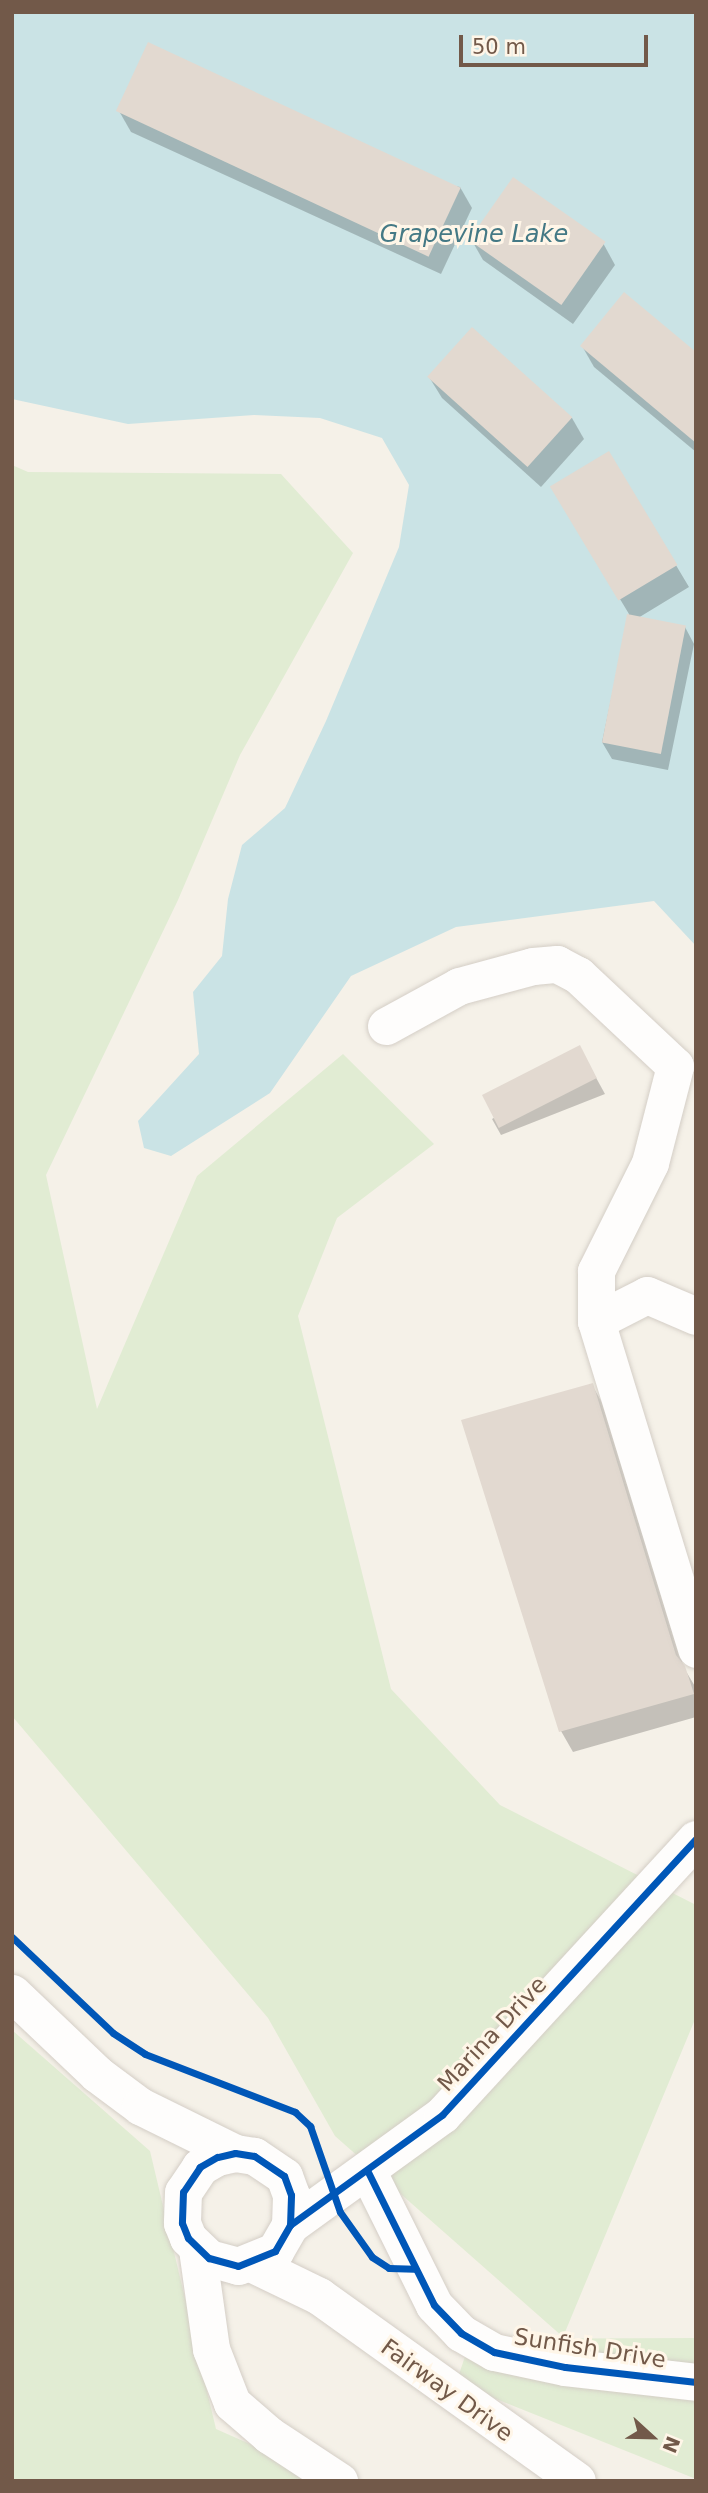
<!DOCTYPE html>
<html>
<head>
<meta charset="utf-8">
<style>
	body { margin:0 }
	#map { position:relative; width:708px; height:2493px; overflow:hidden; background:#f5f1e8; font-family:"DejaVu Sans",sans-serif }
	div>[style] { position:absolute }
	.green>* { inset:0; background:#e1ecd3 }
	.water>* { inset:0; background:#cae3e5 }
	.shadow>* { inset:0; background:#0003 }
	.building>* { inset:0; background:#e2d9d0; transform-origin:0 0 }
	.roads { filter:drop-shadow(0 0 2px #d4cec6) drop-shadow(0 0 2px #d4cec6) }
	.minor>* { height:37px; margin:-18.5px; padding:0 18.5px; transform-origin:18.5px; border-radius:18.5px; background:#fefdfc }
	.cycleway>* { height:7px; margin:-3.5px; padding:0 3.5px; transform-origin:3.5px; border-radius:3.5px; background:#0057b8 }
	span { translate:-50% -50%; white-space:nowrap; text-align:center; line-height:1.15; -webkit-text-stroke:6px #fff6e8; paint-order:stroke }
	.street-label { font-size:23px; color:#725949 }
	.water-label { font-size:24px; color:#447985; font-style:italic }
	.frame { position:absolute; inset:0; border:14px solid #725949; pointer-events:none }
	.north { position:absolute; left:617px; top:2402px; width:70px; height:70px; -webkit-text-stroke:5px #fff6e8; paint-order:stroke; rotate:112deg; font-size:19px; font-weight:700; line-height:28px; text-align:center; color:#725949 }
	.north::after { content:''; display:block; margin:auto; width:24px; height:32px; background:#725949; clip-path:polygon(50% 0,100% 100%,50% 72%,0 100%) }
	.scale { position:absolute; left:459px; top:35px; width:189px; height:32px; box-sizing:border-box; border:4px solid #725949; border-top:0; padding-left:9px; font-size:21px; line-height:24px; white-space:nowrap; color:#725949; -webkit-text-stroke:5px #fff6e8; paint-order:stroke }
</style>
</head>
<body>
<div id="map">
	<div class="green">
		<i style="clip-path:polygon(12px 465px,28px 472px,281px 474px,353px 553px,240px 755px,178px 900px,46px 1175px,97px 1409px,197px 1176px,343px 1054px,434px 1144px,337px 1218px,298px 1316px,391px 1689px,500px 1805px,696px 1905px,696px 2017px,563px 2337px,335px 2136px,268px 2018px,12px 1716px)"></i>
		<i style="clip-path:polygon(12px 2030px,150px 2151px,216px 2429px,268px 2452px,304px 2481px,12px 2481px)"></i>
		<i style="clip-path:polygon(696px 2338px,696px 2479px,456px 2383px,471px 2339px)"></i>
	</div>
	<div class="water">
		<i style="clip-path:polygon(12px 12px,696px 12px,696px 946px,654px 901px,456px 927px,351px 976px,270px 1093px,171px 1156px,144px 1148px,138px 1121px,199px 1054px,193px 992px,222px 956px,228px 899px,242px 845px,285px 808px,326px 721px,399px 547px,409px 485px,382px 438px,320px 418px,254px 415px,128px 424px,12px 399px)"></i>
	</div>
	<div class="shadow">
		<i style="clip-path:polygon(119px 111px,460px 187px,472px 208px,441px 274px,131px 132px)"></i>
		<i style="clip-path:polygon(471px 239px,603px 243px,615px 265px,573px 324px,483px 260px)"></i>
		<i style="clip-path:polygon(582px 346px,696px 354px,696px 452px,594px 367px)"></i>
		<i style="clip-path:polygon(429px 377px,572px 418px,584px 439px,541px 487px,442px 398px)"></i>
		<i style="clip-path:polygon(609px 453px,689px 587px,638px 618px,685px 627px,694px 644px,668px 770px,612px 759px,602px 742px,629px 614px,565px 508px)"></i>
		<i style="clip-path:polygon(588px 1063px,605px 1094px,501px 1135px,492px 1119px)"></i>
		<i style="clip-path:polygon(592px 1385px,604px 1406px,684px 1668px,696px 1688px,696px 1717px,573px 1752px,561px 1731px)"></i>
	</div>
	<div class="building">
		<i style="left:148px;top:42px;width:345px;height:76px;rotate:25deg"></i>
		<i style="left:513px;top:177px;width:113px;height:77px;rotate:35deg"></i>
		<i style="clip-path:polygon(624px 292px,696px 352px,696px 443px,580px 346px)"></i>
		<i style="left:472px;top:327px;width:135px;height:67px;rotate:42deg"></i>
		<i style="left:609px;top:451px;width:133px;height:69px;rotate:59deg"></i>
		<i style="left:627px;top:614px;width:60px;height:131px;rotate:11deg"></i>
		<i style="left:580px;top:1045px;width:37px;height:110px;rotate:63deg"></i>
		<i style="clip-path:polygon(593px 1383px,676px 1655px,685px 1666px,694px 1694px,559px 1732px,461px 1420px)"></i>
	</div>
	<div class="roads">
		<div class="minor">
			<i style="left:386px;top:1026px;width:83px;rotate:-28.7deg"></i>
			<i style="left:459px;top:986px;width:77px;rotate:-15.1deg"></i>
			<i style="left:533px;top:966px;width:24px;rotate:-5deg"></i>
			<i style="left:557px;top:964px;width:24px;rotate:28deg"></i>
			<i style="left:578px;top:975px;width:133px;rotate:43.2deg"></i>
			<i style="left:675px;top:1066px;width:100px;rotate:104.5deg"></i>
			<i style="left:650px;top:1163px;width:121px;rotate:116.6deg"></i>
			<i style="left:596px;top:1271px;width:50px;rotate:90deg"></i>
			<i style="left:596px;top:1321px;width:343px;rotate:73deg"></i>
			<i style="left:596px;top:1321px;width:57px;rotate:-27deg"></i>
			<i style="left:647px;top:1295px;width:53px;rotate:23.2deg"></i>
			<i style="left:12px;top:1993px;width:117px;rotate:43.6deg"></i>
			<i style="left:97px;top:2074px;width:54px;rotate:36.7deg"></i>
			<i style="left:140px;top:2106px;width:106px;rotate:26.3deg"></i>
			<i style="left:368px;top:2172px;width:148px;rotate:63.6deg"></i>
			<i style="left:434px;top:2305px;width:39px;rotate:46deg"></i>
			<i style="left:461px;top:2333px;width:38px;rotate:30deg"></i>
			<i style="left:494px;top:2352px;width:73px;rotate:11.9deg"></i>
			<i style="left:565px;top:2367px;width:132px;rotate:6.5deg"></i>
			<i style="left:290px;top:2225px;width:30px;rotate:-88deg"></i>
			<i style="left:291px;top:2195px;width:20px;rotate:-110deg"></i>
			<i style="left:284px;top:2176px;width:36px;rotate:-146deg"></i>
			<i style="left:254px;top:2156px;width:19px;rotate:-171deg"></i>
			<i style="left:235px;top:2153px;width:18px;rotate:167deg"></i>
			<i style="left:217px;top:2157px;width:20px;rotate:150deg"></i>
			<i style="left:200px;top:2167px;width:30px;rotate:124deg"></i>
			<i style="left:183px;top:2192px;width:31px;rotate:92deg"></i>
			<i style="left:182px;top:2223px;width:16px;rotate:68deg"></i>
			<i style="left:188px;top:2238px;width:29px;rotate:44deg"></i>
			<i style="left:209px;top:2258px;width:30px;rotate:15deg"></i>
			<i style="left:238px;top:2266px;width:40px;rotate:-22deg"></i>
			<i style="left:275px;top:2251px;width:30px;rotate:-60deg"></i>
			<i style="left:290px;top:2225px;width:188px;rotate:-35.9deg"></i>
			<i style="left:442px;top:2115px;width:375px;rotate:-47.4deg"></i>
			<i style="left:197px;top:2249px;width:101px;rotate:82deg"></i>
			<i style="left:211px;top:2349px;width:58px;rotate:68.7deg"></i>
			<i style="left:232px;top:2403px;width:49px;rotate:40.9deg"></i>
			<i style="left:269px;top:2435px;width:84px;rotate:33.3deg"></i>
			<i style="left:251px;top:2263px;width:76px;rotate:25.9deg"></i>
			<i style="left:319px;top:2296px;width:317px;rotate:35.6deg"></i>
		</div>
	</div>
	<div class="cycleway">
		<i style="left:12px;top:1937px;width:139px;rotate:43.5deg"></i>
		<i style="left:113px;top:2033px;width:38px;rotate:33deg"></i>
		<i style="left:145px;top:2054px;width:161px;rotate:21.1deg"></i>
		<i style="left:295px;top:2112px;width:21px;rotate:43deg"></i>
		<i style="left:310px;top:2126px;width:91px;rotate:70.8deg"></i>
		<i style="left:340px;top:2212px;width:55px;rotate:54.6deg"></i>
		<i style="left:372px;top:2257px;width:20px;rotate:33deg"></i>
		<i style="left:389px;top:2268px;width:25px;rotate:2deg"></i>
		<i style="left:368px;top:2172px;width:148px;rotate:63.6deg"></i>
		<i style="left:434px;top:2305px;width:39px;rotate:46deg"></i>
		<i style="left:461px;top:2333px;width:38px;rotate:30deg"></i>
		<i style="left:494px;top:2352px;width:73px;rotate:11.9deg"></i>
		<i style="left:565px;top:2367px;width:132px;rotate:6.5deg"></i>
		<i style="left:290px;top:2225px;width:30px;rotate:-88deg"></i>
		<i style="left:291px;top:2195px;width:20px;rotate:-110deg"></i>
		<i style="left:284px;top:2176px;width:36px;rotate:-146deg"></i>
		<i style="left:254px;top:2156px;width:19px;rotate:-171deg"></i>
		<i style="left:235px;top:2153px;width:18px;rotate:167deg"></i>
		<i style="left:217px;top:2157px;width:20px;rotate:150deg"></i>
		<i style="left:200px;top:2167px;width:30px;rotate:124deg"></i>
		<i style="left:183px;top:2192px;width:31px;rotate:92deg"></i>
		<i style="left:182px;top:2223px;width:16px;rotate:68deg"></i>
		<i style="left:188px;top:2238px;width:29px;rotate:44deg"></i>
		<i style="left:209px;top:2258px;width:30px;rotate:15deg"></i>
		<i style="left:238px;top:2266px;width:40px;rotate:-22deg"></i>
		<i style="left:275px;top:2251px;width:30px;rotate:-60deg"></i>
		<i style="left:290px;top:2225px;width:188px;rotate:-35.9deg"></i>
		<i style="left:442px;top:2115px;width:375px;rotate:-47.4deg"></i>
	</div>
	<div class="street-label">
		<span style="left:492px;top:2034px;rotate:-47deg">Marina Drive</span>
		<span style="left:590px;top:2348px;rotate:9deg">Sunfish Drive</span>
		<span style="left:447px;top:2390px;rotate:36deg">Fairway Drive</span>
	</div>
	<div class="water-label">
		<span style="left:474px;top:235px">Grapevine Lake</span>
	</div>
	<div class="frame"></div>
	<div class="north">N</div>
	<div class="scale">50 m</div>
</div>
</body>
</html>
